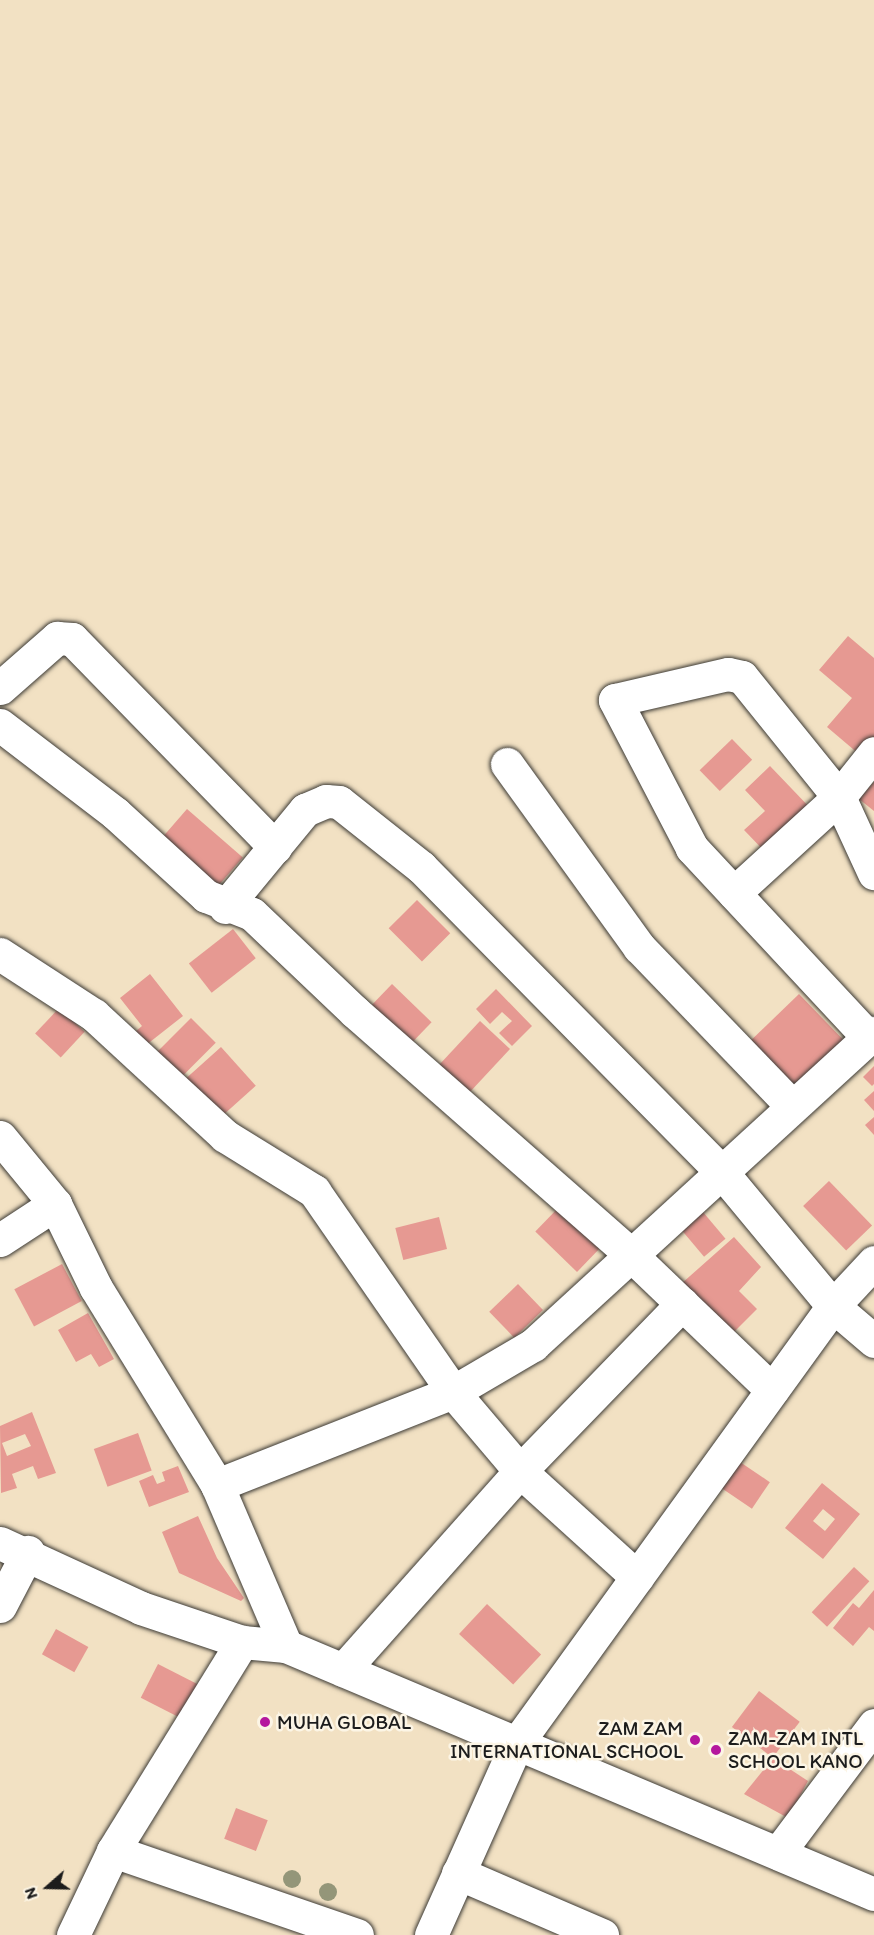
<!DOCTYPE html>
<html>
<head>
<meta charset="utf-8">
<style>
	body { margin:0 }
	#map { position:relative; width:874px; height:1935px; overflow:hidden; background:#f2e1c3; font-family:Itim,sans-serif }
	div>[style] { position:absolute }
	.building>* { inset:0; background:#e69992; transform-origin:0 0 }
	.roads { filter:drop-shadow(0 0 2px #3c3a35) drop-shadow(0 0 2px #3c3a35) }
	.minor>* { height:33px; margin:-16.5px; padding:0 16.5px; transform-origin:16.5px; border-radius:16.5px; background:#fff }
	.trees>* { width:18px; height:18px; margin:-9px; border-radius:50%; background:#949679 }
	.dots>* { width:16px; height:16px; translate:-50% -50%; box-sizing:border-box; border:3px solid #fcf5e5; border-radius:50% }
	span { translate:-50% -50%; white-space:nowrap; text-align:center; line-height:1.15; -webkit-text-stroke:5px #fcf5e5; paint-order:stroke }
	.poi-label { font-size:20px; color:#1c1c1c }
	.left { translate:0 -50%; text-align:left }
	.right { translate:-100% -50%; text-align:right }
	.north { position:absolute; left:18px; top:1857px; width:60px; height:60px; -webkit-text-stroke:4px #fcf5e5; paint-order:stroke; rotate:250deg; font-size:16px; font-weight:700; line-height:24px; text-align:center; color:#1c1c1c }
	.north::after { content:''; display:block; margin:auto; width:21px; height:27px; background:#1c1c1c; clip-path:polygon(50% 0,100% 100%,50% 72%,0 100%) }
</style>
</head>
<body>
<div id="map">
	<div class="building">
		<i style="clip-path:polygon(848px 636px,874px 658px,874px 739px,860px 755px,827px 727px,852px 698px,819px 670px)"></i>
		<i style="left:732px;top:739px;width:29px;height:45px;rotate:46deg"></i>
		<i style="clip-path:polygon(770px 766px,814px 812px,769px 856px,744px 830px,765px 811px,745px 790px)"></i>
		<i style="clip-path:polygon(874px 782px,874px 811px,859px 799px)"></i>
		<i style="left:187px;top:809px;width:74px;height:49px;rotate:41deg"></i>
		<i style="left:417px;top:900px;width:47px;height:40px;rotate:45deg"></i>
		<i style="left:233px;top:929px;width:37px;height:56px;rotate:52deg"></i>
		<i style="clip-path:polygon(150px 974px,183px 1016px,141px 1049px,130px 1036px,142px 1026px,120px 998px)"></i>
		<i style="left:392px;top:984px;width:55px;height:35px;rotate:44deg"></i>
		<i style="clip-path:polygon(496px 989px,532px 1026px,512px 1046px,499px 1033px,512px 1021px,502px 1012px,490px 1024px,476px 1009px)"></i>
		<i style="left:799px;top:994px;width:70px;height:71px;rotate:46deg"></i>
		<i style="left:59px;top:1008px;width:35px;height:35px;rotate:43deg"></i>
		<i style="left:191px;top:1018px;width:35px;height:48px;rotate:45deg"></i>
		<i style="left:480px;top:1021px;width:41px;height:71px;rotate:43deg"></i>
		<i style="left:221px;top:1047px;width:52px;height:48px;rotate:48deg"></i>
		<i style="clip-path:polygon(874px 1066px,874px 1084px,872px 1086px,863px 1077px)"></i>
		<i style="clip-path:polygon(874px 1091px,874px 1111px,864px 1100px)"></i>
		<i style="clip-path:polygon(874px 1117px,874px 1135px,865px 1125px)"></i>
		<i style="left:829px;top:1181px;width:62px;height:36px;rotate:46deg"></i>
		<i style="left:561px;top:1205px;width:58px;height:37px;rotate:44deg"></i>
		<i style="left:703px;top:1212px;width:35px;height:28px;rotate:50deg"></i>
		<i style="left:439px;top:1217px;width:33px;height:45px;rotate:76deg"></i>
		<i style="clip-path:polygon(734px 1237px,761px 1267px,739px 1291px,757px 1309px,732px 1334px,681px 1284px)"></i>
		<i style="left:62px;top:1264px;width:42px;height:54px;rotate:62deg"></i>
		<i style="left:518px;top:1284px;width:36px;height:40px;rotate:46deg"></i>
		<i style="clip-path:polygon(88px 1313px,114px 1359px,99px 1367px,91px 1354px,76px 1362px,58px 1330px)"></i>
		<i style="clip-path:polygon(evenodd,32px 1412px,56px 1473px,38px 1479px,33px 1466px,12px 1474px,17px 1488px,1px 1493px,0 1426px,32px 1412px,25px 1434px,31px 1446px,7px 1456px,2px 1443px,25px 1434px)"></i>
		<i style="left:138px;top:1433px;width:40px;height:47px;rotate:70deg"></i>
		<i style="left:740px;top:1462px;width:36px;height:32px;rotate:34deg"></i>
		<i style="clip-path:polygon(178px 1466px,189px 1492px,149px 1507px,139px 1481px,153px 1475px,157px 1484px,165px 1481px,162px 1472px)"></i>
		<i style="clip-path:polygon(evenodd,822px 1483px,860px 1514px,823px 1559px,785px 1528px,822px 1483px,823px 1509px,835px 1519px,825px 1531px,813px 1521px,823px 1509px)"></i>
		<i style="clip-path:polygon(198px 1516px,217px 1558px,244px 1598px,241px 1601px,179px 1573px,162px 1532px)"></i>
		<i style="left:854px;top:1567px;width:21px;height:62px;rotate:43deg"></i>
		<i style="clip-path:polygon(874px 1590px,874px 1631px,869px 1627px,853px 1646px,833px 1628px,853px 1603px,859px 1608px)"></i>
		<i style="left:487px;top:1604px;width:74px;height:41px;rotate:43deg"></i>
		<i style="left:56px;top:1629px;width:37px;height:29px;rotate:29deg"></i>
		<i style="left:158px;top:1664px;width:44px;height:38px;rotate:27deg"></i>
		<i style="left:759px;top:1691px;width:51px;height:45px;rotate:37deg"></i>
		<i style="clip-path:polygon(773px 1758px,808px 1781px,788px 1818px,744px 1794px)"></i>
		<i style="left:236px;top:1808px;width:34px;height:33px;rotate:21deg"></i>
	</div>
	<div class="roads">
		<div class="minor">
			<i style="left:0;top:688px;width:76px;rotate:-41.3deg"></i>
			<i style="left:57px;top:638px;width:15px;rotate:4deg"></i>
			<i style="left:72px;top:639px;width:291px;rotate:45.7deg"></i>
			<i style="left:0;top:725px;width:145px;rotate:37.4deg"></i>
			<i style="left:115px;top:813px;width:123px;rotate:42.4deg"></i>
			<i style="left:206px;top:896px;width:49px;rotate:21.4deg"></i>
			<i style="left:252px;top:914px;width:142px;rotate:43.6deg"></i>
			<i style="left:355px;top:1012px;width:365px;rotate:41.3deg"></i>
			<i style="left:629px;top:1253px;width:198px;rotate:43.8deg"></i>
			<i style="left:507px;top:764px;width:226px;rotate:54.2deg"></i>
			<i style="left:639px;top:947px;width:221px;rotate:46.1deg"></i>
			<i style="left:734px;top:893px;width:142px;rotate:-42.4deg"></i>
			<i style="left:839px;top:797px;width:56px;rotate:-51.5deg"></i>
			<i style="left:225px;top:907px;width:126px;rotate:-50.5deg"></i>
			<i style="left:305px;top:810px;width:23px;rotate:-23deg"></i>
			<i style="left:326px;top:801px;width:13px;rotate:4deg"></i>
			<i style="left:339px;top:802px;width:105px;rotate:38.4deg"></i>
			<i style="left:421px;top:867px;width:426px;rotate:45.4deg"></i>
			<i style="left:720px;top:1170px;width:177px;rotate:50.3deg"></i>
			<i style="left:833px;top:1306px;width:54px;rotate:40.5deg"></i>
			<i style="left:0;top:954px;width:112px;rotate:33deg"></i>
			<i style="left:94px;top:1015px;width:178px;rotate:42.7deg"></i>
			<i style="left:225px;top:1136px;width:105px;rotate:31.7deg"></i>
			<i style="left:314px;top:1191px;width:244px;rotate:55.3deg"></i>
			<i style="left:453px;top:1392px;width:104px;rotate:49.7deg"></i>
			<i style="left:520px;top:1471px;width:158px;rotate:42.2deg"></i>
			<i style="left:869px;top:1038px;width:260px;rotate:-133deg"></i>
			<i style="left:692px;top:848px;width:167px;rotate:-117.5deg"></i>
			<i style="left:615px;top:700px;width:116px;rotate:-13deg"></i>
			<i style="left:728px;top:674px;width:14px;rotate:12deg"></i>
			<i style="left:742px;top:677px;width:154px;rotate:51.1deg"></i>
			<i style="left:839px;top:797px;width:84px;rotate:65.3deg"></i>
			<i style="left:0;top:1137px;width:87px;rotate:50.6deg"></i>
			<i style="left:55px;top:1204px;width:93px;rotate:64deg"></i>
			<i style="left:96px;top:1288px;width:231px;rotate:58.4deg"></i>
			<i style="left:217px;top:1485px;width:175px;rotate:66.8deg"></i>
			<i style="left:0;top:1240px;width:66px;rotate:-33.2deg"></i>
			<i style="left:217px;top:1485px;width:254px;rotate:-21.5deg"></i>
			<i style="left:453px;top:1392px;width:93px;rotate:-30.4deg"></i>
			<i style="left:533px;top:1345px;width:462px;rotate:-42.5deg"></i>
			<i style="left:0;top:1543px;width:155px;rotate:24.7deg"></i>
			<i style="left:141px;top:1608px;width:107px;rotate:18.6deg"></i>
			<i style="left:242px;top:1642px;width:44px;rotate:5.2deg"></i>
			<i style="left:286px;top:1646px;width:638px;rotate:22.87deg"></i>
			<i style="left:0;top:1606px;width:61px;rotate:-62.6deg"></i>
			<i style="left:343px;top:1670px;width:266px;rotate:-48.3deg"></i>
			<i style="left:520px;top:1471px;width:233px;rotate:-45.9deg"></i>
			<i style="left:113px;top:1851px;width:246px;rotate:-58.3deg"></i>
			<i style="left:778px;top:1853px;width:160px;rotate:-53.1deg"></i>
			<i style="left:458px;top:1873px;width:157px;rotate:23.3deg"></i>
			<i style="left:73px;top:1935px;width:93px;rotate:-64.5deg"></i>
			<i style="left:113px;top:1851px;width:258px;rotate:19deg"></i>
			<i style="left:431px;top:1935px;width:210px;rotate:-65.9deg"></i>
			<i style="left:517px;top:1743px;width:539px;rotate:-54.13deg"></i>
			<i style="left:833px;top:1306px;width:60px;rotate:-47deg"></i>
		</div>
	</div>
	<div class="trees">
		<i style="left:292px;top:1879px"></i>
		<i style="left:328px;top:1892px"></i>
	</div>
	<div class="dots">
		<i style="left:265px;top:1722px;background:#b5179e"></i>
		<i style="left:695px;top:1740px;background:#b5179e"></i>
		<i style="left:716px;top:1750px;background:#b5179e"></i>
	</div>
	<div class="poi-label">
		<span class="left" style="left:277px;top:1722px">MUHA GLOBAL</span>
		<span class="right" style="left:683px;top:1740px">ZAM ZAM<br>INTERNATIONAL SCHOOL</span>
		<span class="left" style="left:728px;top:1750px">ZAM-ZAM INTL<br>SCHOOL KANO</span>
	</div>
	<div class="north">N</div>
</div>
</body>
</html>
